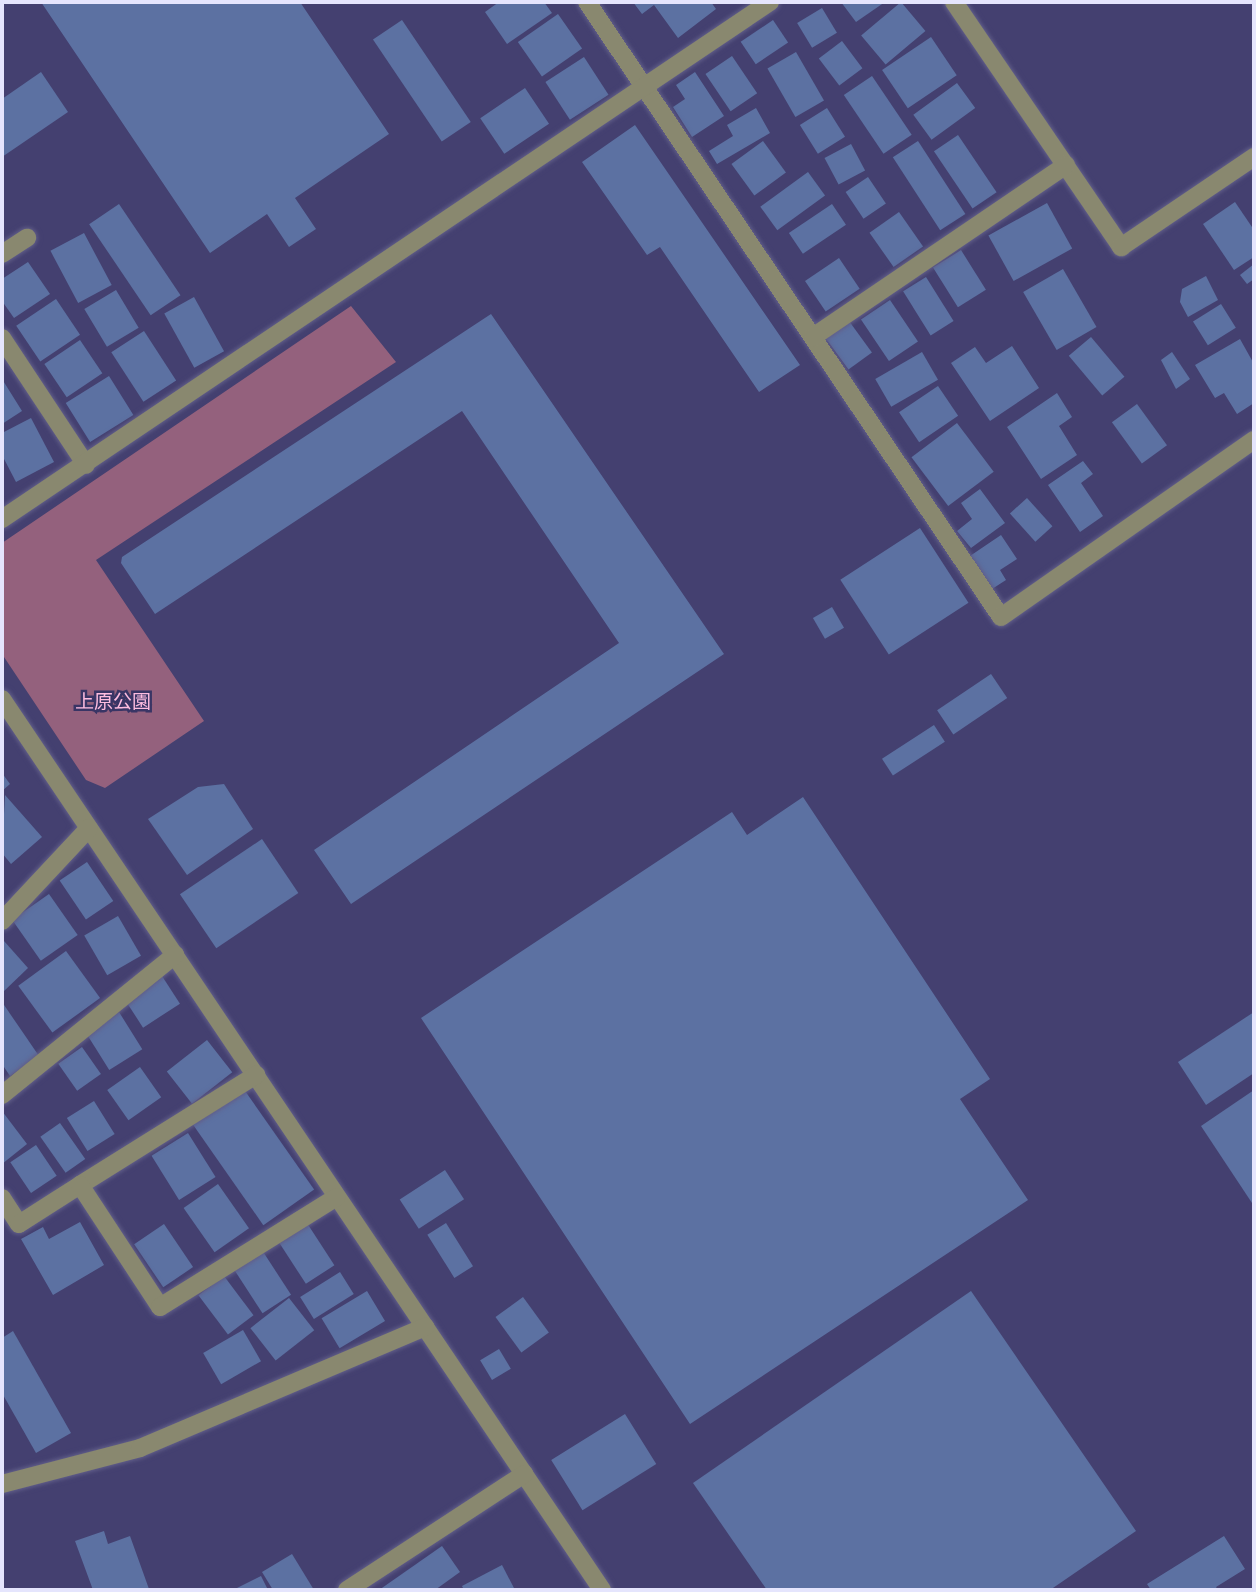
<!DOCTYPE html>
<html>
<head>
<meta charset="utf-8">
<style>
	body { margin:0 }
	#map { position:relative; width:1256px; height:1592px; overflow:hidden; background:#444070; font-family:Montserrat,"Noto Sans JP",sans-serif }
	div>[style] { position:absolute }
	.green>* { inset:0; background:#94617d }
	.building>* { inset:0; background:#5c71a2; transform-origin:0 0 }
	.roads { filter:drop-shadow(0 0 2px #615e89) drop-shadow(0 0 2px #615e89) }
	.minor>* { height:18px; margin:-9px; padding:0 9px; transform-origin:9px; border-radius:9px; background:#89886f }
	span { translate:-50% -50%; white-space:nowrap; text-align:center; line-height:1.15; -webkit-text-stroke:5px #393565; paint-order:stroke }
	.park-label { font-size:19px; color:#fdbcdf }
	.frame { position:absolute; inset:0; border:4px solid #e5e5fd; pointer-events:none }
</style>
</head>
<body>
<div id="map">
	<div class="green">
		<i style="clip-path:polygon(351px 306px,396px 362px,96px 560px,204px 721px,105px 788px,86px 780px,2px 654px,2px 543px)"></i>
	</div>
	<div class="building">
		<i style="clip-path:polygon(41px 2px,300px 2px,389px 134px,295px 198px,316px 229px,289px 247px,267px 214px,210px 253px)"></i>
		<i style="clip-path:polygon(499px 2px,544px 2px,552px 13px,507px 44px,485px 12px)"></i>
		<i style="clip-path:polygon(633px 2px,711px 2px,716px 9px,678px 38px,654px 5px,642px 14px)"></i>
		<i style="clip-path:polygon(841px 2px,885px 2px,856px 22px)"></i>
		<i style="left:901px;top:2px;width:38px;height:52px;rotate:50deg"></i>
		<i style="left:822px;top:8px;width:29px;height:29px;rotate:59deg"></i>
		<i style="left:558px;top:14px;width:42px;height:49px;rotate:55deg"></i>
		<i style="left:402px;top:20px;width:123px;height:35px;rotate:56deg"></i>
		<i style="left:773px;top:20px;width:27px;height:39px;rotate:56deg"></i>
		<i style="left:931px;top:37px;width:46px;height:59px;rotate:56deg"></i>
		<i style="left:842px;top:41px;width:34px;height:29px;rotate:53deg"></i>
		<i style="left:796px;top:52px;width:56px;height:33px;rotate:60deg"></i>
		<i style="left:732px;top:56px;width:45px;height:32px;rotate:56deg"></i>
		<i style="left:584px;top:57px;width:45px;height:46px;rotate:57deg"></i>
		<i style="clip-path:polygon(41px 72px,68px 112px,2px 157px,2px 99px)"></i>
		<i style="clip-path:polygon(695px 72px,724px 116px,692px 137px,673px 107px,685px 99px,676px 85px)"></i>
		<i style="left:872px;top:76px;width:71px;height:34px;rotate:56deg"></i>
		<i style="left:957px;top:83px;width:31px;height:54px;rotate:54deg"></i>
		<i style="left:525px;top:88px;width:43px;height:54px;rotate:56deg"></i>
		<i style="clip-path:polygon(756px 108px,770px 133px,717px 164px,709px 151px,733px 136px,727px 125px)"></i>
		<i style="left:827px;top:108px;width:34px;height:32px;rotate:58deg"></i>
		<i style="clip-path:polygon(635px 125px,800px 365px,759px 392px,660px 247px,647px 255px,582px 162px)"></i>
		<i style="left:958px;top:135px;width:69px;height:29px;rotate:56deg"></i>
		<i style="left:763px;top:141px;width:39px;height:39px;rotate:54deg"></i>
		<i style="left:918px;top:141px;width:87px;height:30px;rotate:57deg"></i>
		<i style="left:851px;top:144px;width:30px;height:30px;rotate:62deg"></i>
		<i style="left:808px;top:172px;width:29px;height:59px;rotate:54deg"></i>
		<i style="left:868px;top:177px;width:32px;height:27px;rotate:56deg"></i>
		<i style="clip-path:polygon(1235px 202px,1254px 230px,1254px 257px,1234px 270px,1203px 224px)"></i>
		<i style="left:1047px;top:203px;width:52px;height:67px;rotate:61deg"></i>
		<i style="left:119px;top:204px;width:110px;height:36px;rotate:56deg"></i>
		<i style="left:832px;top:204px;width:25px;height:52px;rotate:56deg"></i>
		<i style="left:899px;top:212px;width:42px;height:36px;rotate:55deg"></i>
		<i style="left:84px;top:233px;width:59px;height:38px;rotate:62deg"></i>
		<i style="left:961px;top:250px;width:47px;height:33px;rotate:58deg"></i>
		<i style="left:839px;top:258px;width:37px;height:41px;rotate:56deg"></i>
		<i style="clip-path:polygon(28px 262px,50px 294px,14px 318px,2px 301px,2px 279px)"></i>
		<i style="clip-path:polygon(1254px 264px,1254px 279px,1247px 284px,1240px 275px)"></i>
		<i style="left:1063px;top:269px;width:67px;height:46px;rotate:60deg"></i>
		<i style="clip-path:polygon(1206px 276px,1218px 300px,1188px 317px,1180px 302px,1182px 289px)"></i>
		<i style="left:926px;top:277px;width:52px;height:27px;rotate:58deg"></i>
		<i style="left:116px;top:290px;width:44px;height:37px;rotate:59deg"></i>
		<i style="left:194px;top:297px;width:62px;height:34px;rotate:61deg"></i>
		<i style="left:56px;top:299px;width:43px;height:48px;rotate:56deg"></i>
		<i style="left:890px;top:300px;width:50px;height:35px;rotate:56deg"></i>
		<i style="left:1221px;top:304px;width:28px;height:33px;rotate:58deg"></i>
		<i style="clip-path:polygon(491px 314px,724px 654px,351px 904px,314px 850px,619px 643px,462px 411px,155px 614px,121px 563px,122px 557px)"></i>
		<i style="left:849px;top:321px;width:39px;height:29px;rotate:54deg"></i>
		<i style="left:144px;top:331px;width:59px;height:39px;rotate:57deg"></i>
		<i style="left:1091px;top:337px;width:52px;height:29px;rotate:50deg"></i>
		<i style="clip-path:polygon(1240px 339px,1254px 364px,1254px 403px,1237px 414px,1224px 393px,1215px 398px,1195px 365px)"></i>
		<i style="left:80px;top:340px;width:40px;height:43px;rotate:56deg"></i>
		<i style="clip-path:polygon(1012px 346px,1039px 388px,990px 421px,951px 363px,975px 347px,986px 363px)"></i>
		<i style="left:922px;top:352px;width:32px;height:54px;rotate:60deg"></i>
		<i style="clip-path:polygon(1172px 352px,1190px 379px,1176px 389px,1161px 360px)"></i>
		<i style="left:109px;top:376px;width:46px;height:51px;rotate:58deg"></i>
		<i style="clip-path:polygon(2px 379px,22px 411px,2px 424px)"></i>
		<i style="left:938px;top:386px;width:36px;height:47px;rotate:56deg"></i>
		<i style="clip-path:polygon(1057px 393px,1072px 417px,1059px 426px,1077px 455px,1041px 479px,1007px 427px)"></i>
		<i style="left:1137px;top:404px;width:51px;height:31px;rotate:54deg"></i>
		<i style="clip-path:polygon(31px 418px,54px 462px,16px 482px,2px 455px,2px 433px)"></i>
		<i style="left:957px;top:423px;width:61px;height:57px;rotate:53deg"></i>
		<i style="clip-path:polygon(1083px 461px,1093px 474px,1081px 483px,1103px 516px,1080px 532px,1048px 485px)"></i>
		<i style="clip-path:polygon(980px 489px,1005px 523px,971px 548px,957px 531px,972px 519px,961px 503px)"></i>
		<i style="left:1027px;top:498px;width:38px;height:23px;rotate:48deg"></i>
		<i style="left:920px;top:528px;width:89px;height:95px;rotate:57deg"></i>
		<i style="clip-path:polygon(1001px 535px,1017px 559px,1000px 570px,1006px 580px,992px 589px,970px 556px)"></i>
		<i style="left:832px;top:607px;width:24px;height:22px;rotate:60deg"></i>
		<i style="left:991px;top:674px;width:29px;height:65px;rotate:56deg"></i>
		<i style="left:934px;top:725px;width:20px;height:62px;rotate:57deg"></i>
		<i style="clip-path:polygon(2px 773px,10px 784px,2px 791px)"></i>
		<i style="clip-path:polygon(224px 784px,253px 829px,187px 875px,148px 819px,198px 787px)"></i>
		<i style="clip-path:polygon(5px 795px,42px 837px,11px 864px,2px 853px)"></i>
		<i style="clip-path:polygon(803px 797px,990px 1079px,960px 1099px,1028px 1200px,690px 1424px,421px 1018px,732px 812px,747px 835px)"></i>
		<i style="left:262px;top:839px;width:65px;height:99px;rotate:56deg"></i>
		<i style="left:87px;top:862px;width:47px;height:33px;rotate:56deg"></i>
		<i style="left:49px;top:894px;width:50px;height:45px;rotate:55deg"></i>
		<i style="left:118px;top:916px;width:46px;height:39px;rotate:60deg"></i>
		<i style="clip-path:polygon(4px 941px,28px 968px,2px 993px,2px 944px)"></i>
		<i style="left:66px;top:951px;width:58px;height:59px;rotate:54deg"></i>
		<i style="left:162px;top:976px;width:33px;height:44px;rotate:57deg"></i>
		<i style="clip-path:polygon(2px 1002px,39px 1056px,10px 1076px,2px 1064px)"></i>
		<i style="left:119px;top:1012px;width:44px;height:39px;rotate:58deg"></i>
		<i style="clip-path:polygon(1254px 1012px,1254px 1073px,1206px 1105px,1178px 1062px)"></i>
		<i style="left:207px;top:1040px;width:41px;height:51px;rotate:52deg"></i>
		<i style="left:82px;top:1047px;width:33px;height:29px;rotate:55deg"></i>
		<i style="left:140px;top:1067px;width:37px;height:40px;rotate:55deg"></i>
		<i style="left:243px;top:1088px;width:124px;height:62px;rotate:55deg"></i>
		<i style="clip-path:polygon(1254px 1090px,1254px 1206px,1201px 1126px)"></i>
		<i style="left:94px;top:1101px;width:39px;height:32px;rotate:58deg"></i>
		<i style="clip-path:polygon(2px 1111px,27px 1144px,2px 1164px)"></i>
		<i style="left:60px;top:1123px;width:44px;height:24px;rotate:55deg"></i>
		<i style="left:188px;top:1133px;width:52px;height:43px;rotate:58deg"></i>
		<i style="left:36px;top:1145px;width:37px;height:31px;rotate:56deg"></i>
		<i style="left:445px;top:1170px;width:35px;height:54px;rotate:57deg"></i>
		<i style="left:218px;top:1184px;width:54px;height:42px;rotate:55deg"></i>
		<i style="left:305px;top:1220px;width:54px;height:34px;rotate:57deg"></i>
		<i style="clip-path:polygon(80px 1222px,104px 1265px,53px 1295px,21px 1239px,43px 1227px,49px 1239px)"></i>
		<i style="left:446px;top:1223px;width:51px;height:22px;rotate:58deg"></i>
		<i style="left:164px;top:1224px;width:52px;height:36px;rotate:56deg"></i>
		<i style="left:260px;top:1247px;width:57px;height:34px;rotate:57deg"></i>
		<i style="left:340px;top:1272px;width:26px;height:47px;rotate:58deg"></i>
		<i style="left:224px;top:1276px;width:49px;height:32px;rotate:53deg"></i>
		<i style="left:367px;top:1291px;width:35px;height:53px;rotate:59deg"></i>
		<i style="clip-path:polygon(971px 1291px,1136px 1531px,1050px 1590px,767px 1590px,693px 1483px)"></i>
		<i style="left:523px;top:1297px;width:44px;height:34px;rotate:54deg"></i>
		<i style="left:289px;top:1298px;width:41px;height:49px;rotate:52deg"></i>
		<i style="left:243px;top:1330px;width:36px;height:46px;rotate:60deg"></i>
		<i style="clip-path:polygon(13px 1331px,71px 1433px,36px 1453px,2px 1393px,2px 1338px)"></i>
		<i style="left:499px;top:1349px;width:23px;height:22px;rotate:59deg"></i>
		<i style="left:625px;top:1414px;width:59px;height:87px;rotate:58deg"></i>
		<i style="clip-path:polygon(104px 1531px,108px 1544px,130px 1536px,149px 1589px,93px 1590px,75px 1541px)"></i>
		<i style="clip-path:polygon(1224px 1536px,1245px 1569px,1216px 1587px,1218px 1590px,1151px 1590px,1147px 1584px)"></i>
		<i style="clip-path:polygon(442px 1546px,460px 1572px,435px 1590px,379px 1590px)"></i>
		<i style="clip-path:polygon(292px 1554px,314px 1590px,273px 1590px,262px 1572px)"></i>
		<i style="clip-path:polygon(502px 1565px,515px 1590px,464px 1590px,462px 1586px)"></i>
		<i style="clip-path:polygon(261px 1576px,268px 1590px,233px 1590px)"></i>
	</div>
	<div class="roads">
		<div class="minor">
			<i style="left:587px;top:2px;width:741px;rotate:56.05deg"></i>
			<i style="left:1001px;top:617px;width:309px;rotate:-35deg"></i>
			<i style="left:954px;top:2px;width:297px;rotate:55.7deg"></i>
			<i style="left:1121px;top:247px;width:161px;rotate:-34.1deg"></i>
			<i style="left:2px;top:254px;width:30px;rotate:-33deg"></i>
			<i style="left:813px;top:337px;width:306px;rotate:-34.2deg"></i>
			<i style="left:2px;top:338px;width:152px;rotate:56.5deg"></i>
			<i style="left:2px;top:519px;width:926px;rotate:-33.95deg"></i>
			<i style="left:2px;top:699px;width:1074px;rotate:56.04deg"></i>
			<i style="left:2px;top:921px;width:127px;rotate:-46.9deg"></i>
			<i style="left:2px;top:1095px;width:223px;rotate:-39deg"></i>
			<i style="left:80px;top:1185px;width:208px;rotate:-32deg"></i>
			<i style="left:2px;top:1198px;width:31px;rotate:57deg"></i>
			<i style="left:19px;top:1224px;width:72px;rotate:-32.6deg"></i>
			<i style="left:80px;top:1185px;width:146px;rotate:56.7deg"></i>
			<i style="left:160px;top:1307px;width:208px;rotate:-31.9deg"></i>
			<i style="left:2px;top:1484px;width:143px;rotate:-14.6deg"></i>
			<i style="left:140px;top:1448px;width:310px;rotate:-23deg"></i>
			<i style="left:347px;top:1590px;width:212px;rotate:-33.2deg"></i>
		</div>
	</div>
	<div class="park-label">
		<span style="left:113px;top:702px">上原公園</span>
	</div>
	<div class="frame"></div>
</div>
</body>
</html>
